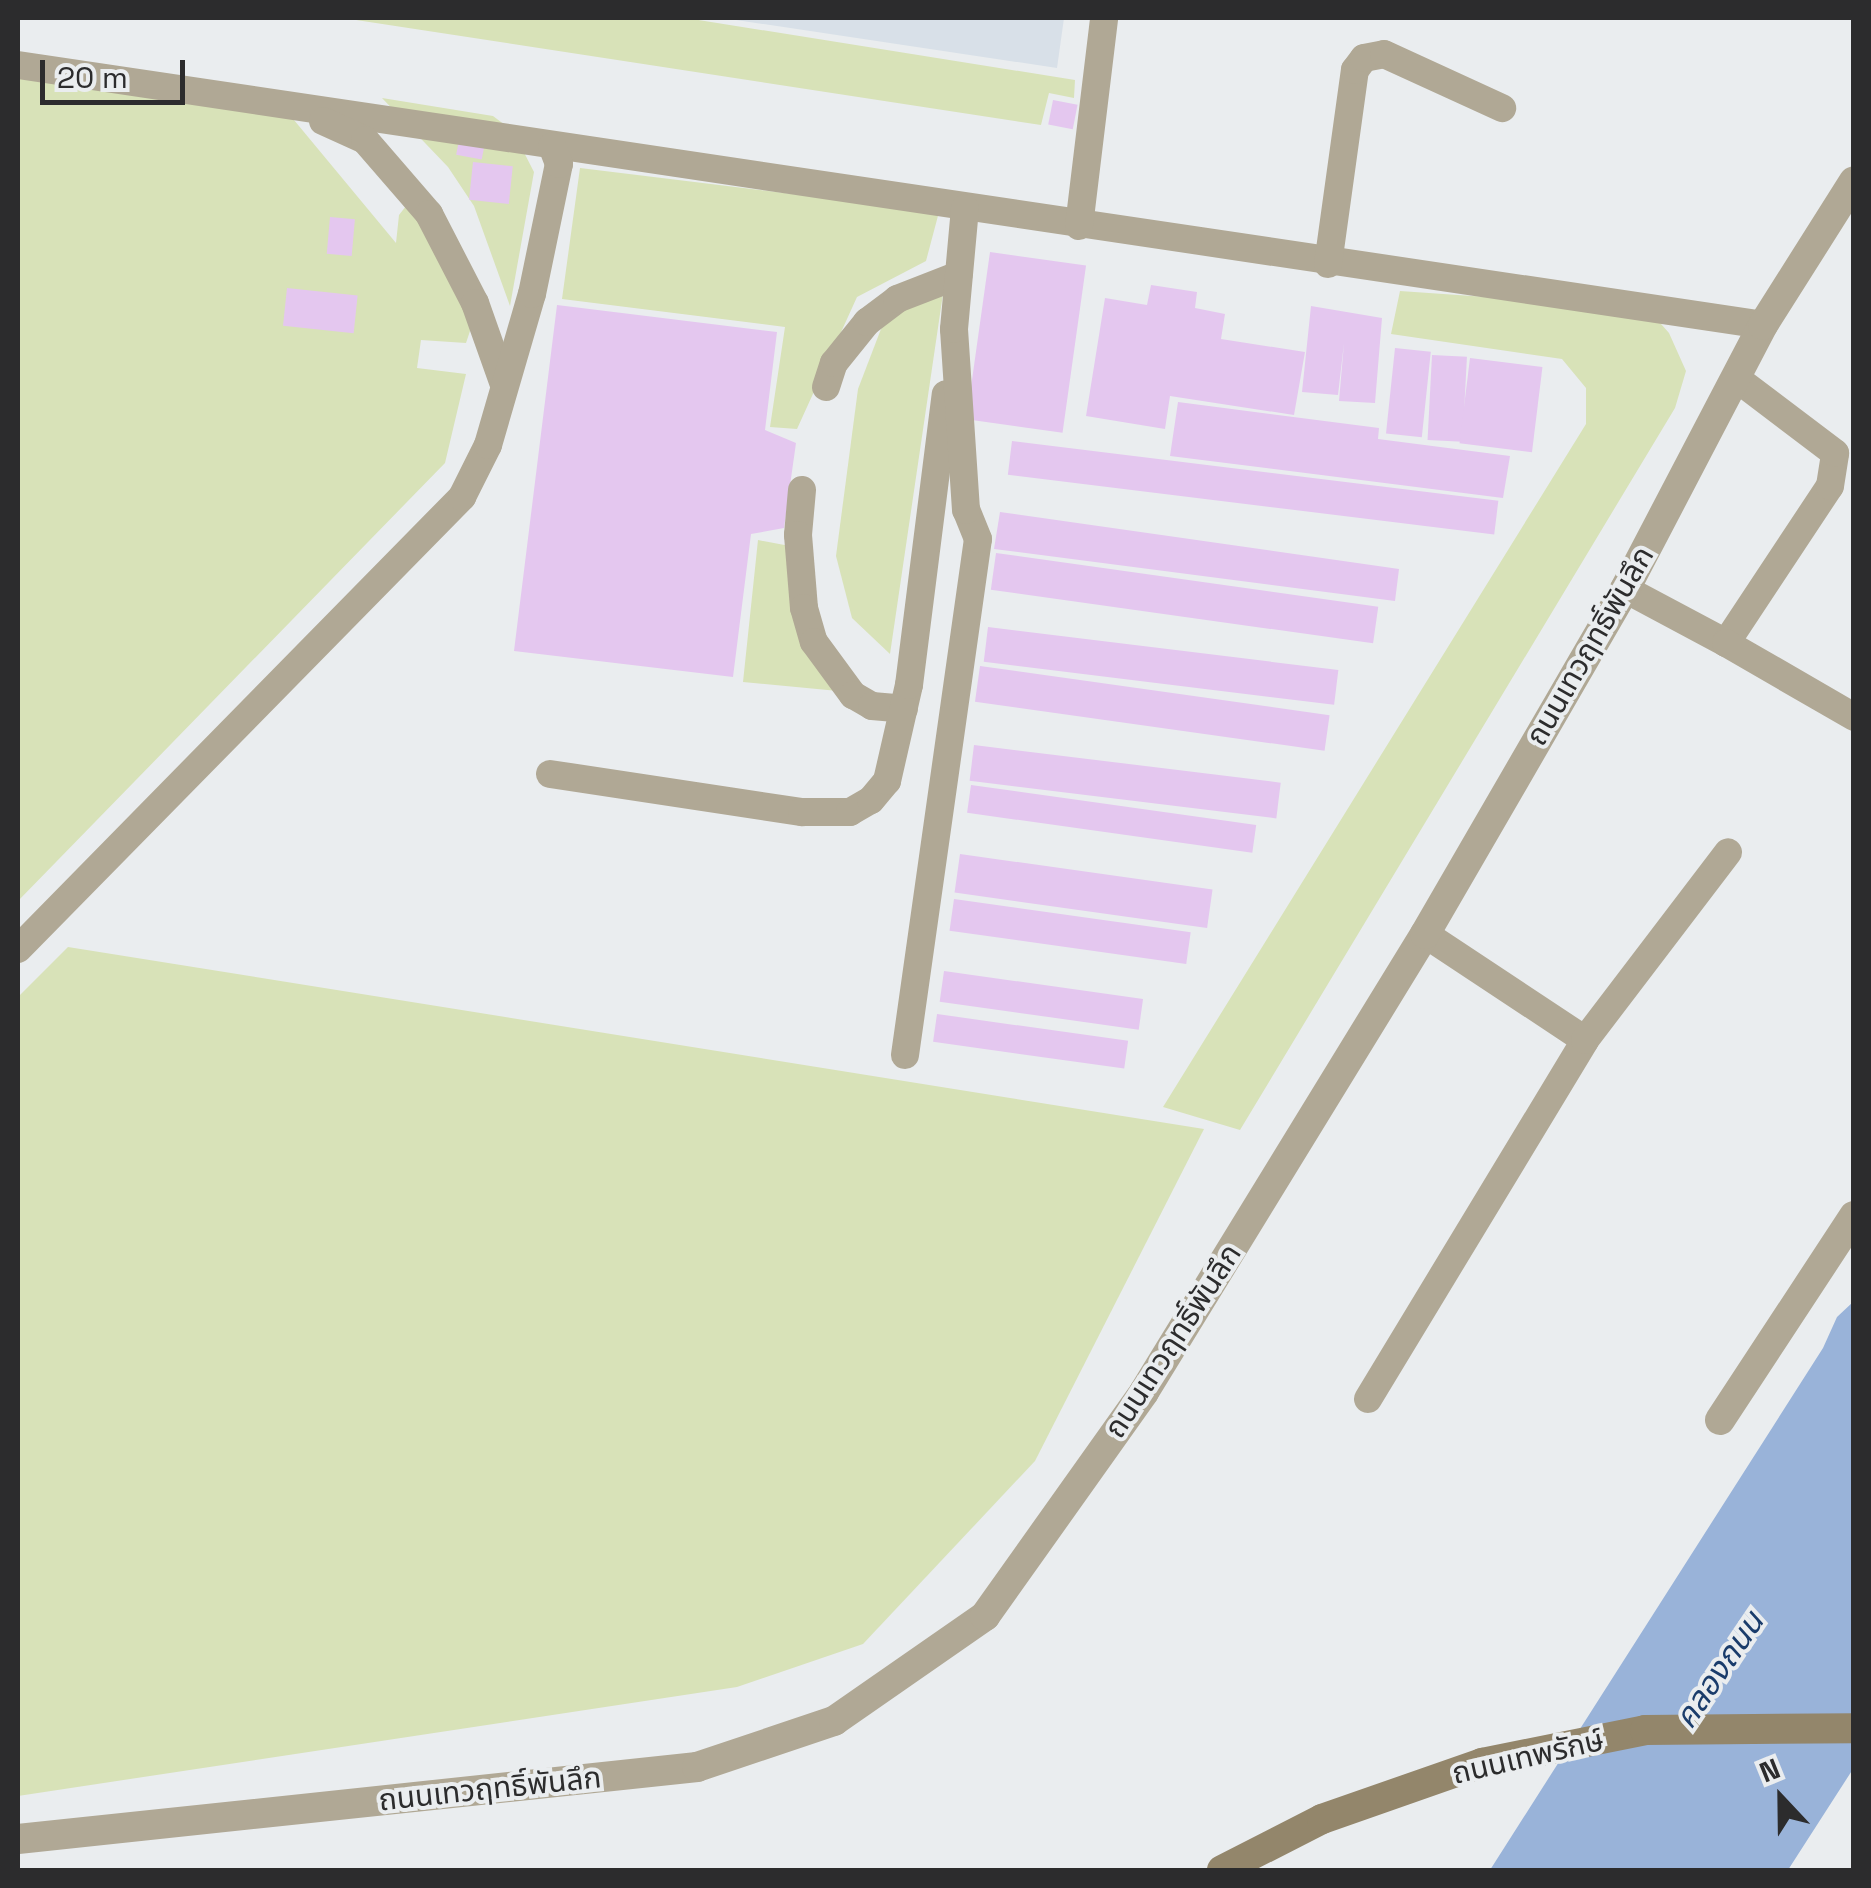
<!DOCTYPE html>
<html>
<head>
<meta charset="utf-8">
<style>
	body { margin:0 }
	#map { position:relative; width:1871px; height:1888px; overflow:hidden; background:#eaedef; font-family:"Space Grotesk","Noto Sans Thai",sans-serif }
	div>[style] { position:absolute }
	.built>* { inset:0; background:#d8e0e8 }
	.green>* { inset:0; background:#d8e2b8 }
	.water>* { inset:0; background:#99b3d9 }
	.building>* { inset:0; background:#e4c7ef; transform-origin:0 0 }
	.lane>* { height:28px; margin:-14px; padding:0 14px; transform-origin:14px; border-radius:14px; background:#b0a895 }
	.street>* { height:30px; margin:-15px; padding:0 15px; transform-origin:15px; border-radius:15px; background:#b0a895 }
	.secondary>* { height:30px; margin:-15px; padding:0 15px; transform-origin:15px; border-radius:15px; background:#93866b }
	span { translate:-50% -50%; white-space:nowrap; text-align:center; line-height:1.15; -webkit-text-stroke:8px #eaedef; paint-order:stroke }
	.street-label { font-size:30px; color:#2c2c2d }
	.water-label { font-size:32px; color:#1a3c6b; font-style:italic }
	.frame { position:absolute; inset:0; border:20px solid #2c2c2d; pointer-events:none }
	.north { position:absolute; left:1731px; top:1748px; width:100px; height:100px; -webkit-text-stroke:8px #eaedef; paint-order:stroke; rotate:338deg; font-size:28px; font-weight:700; line-height:40px; text-align:center; color:#2c2c2d }
	.north::after { content:''; display:block; margin:auto; width:35px; height:45px; background:#2c2c2d; clip-path:polygon(50% 0,100% 100%,50% 72%,0 100%) }
	.scale { position:absolute; left:40px; top:60px; width:145px; height:45px; box-sizing:border-box; border:5px solid #2c2c2d; border-top:0; padding-left:12px; font-size:30px; line-height:35px; white-space:nowrap; color:#2c2c2d; -webkit-text-stroke:8px #eaedef; paint-order:stroke }
</style>
</head>
<body>
<div id="map">
	<div class="built">
		<i style="clip-path:polygon(723px 18px,1064px 18px,1057px 68px)"></i>
	</div>
	<div class="green">
		<i style="clip-path:polygon(343px 18px,686px 18px,1075px 80px,1074px 98px,1049px 93px,1041px 125px)"></i>
		<i style="clip-path:polygon(18px 77px,289px 114px,396px 243px,399px 215px,410px 201px,426px 203px,471px 328px,466px 343px,421px 340px,417px 368px,466px 374px,445px 463px,18px 901px)"></i>
		<i style="clip-path:polygon(382px 98px,493px 116px,513px 131px,534px 172px,510px 306px,474px 206px,448px 167px)"></i>
		<i style="clip-path:polygon(580px 168px,939px 212px,926px 261px,857px 297px,797px 429px,770px 427px,785px 327px,562px 299px)"></i>
		<i style="clip-path:polygon(945px 280px,890px 654px,852px 618px,836px 556px,858px 389px,881px 329px,902px 306px)"></i>
		<i style="clip-path:polygon(1400px 291px,1647px 308px,1669px 333px,1686px 371px,1675px 408px,1240px 1130px,1163px 1107px,1586px 424px,1586px 388px,1562px 359px,1391px 334px)"></i>
		<i style="clip-path:polygon(758px 540px,795px 547px,821px 641px,859px 693px,743px 682px)"></i>
		<i style="clip-path:polygon(68px 947px,1204px 1129px,1035px 1461px,863px 1644px,737px 1687px,18px 1796px,18px 997px)"></i>
	</div>
	<div class="water">
		<i style="clip-path:polygon(1853px 1302px,1853px 1769px,1788px 1870px,1490px 1870px,1823px 1348px,1837px 1317px)"></i>
	</div>
	<div class="building">
		<i style="left:1053px;top:100px;width:25px;height:25px;rotate:11deg"></i>
		<i style="left:460px;top:135px;width:26px;height:20px;rotate:11deg"></i>
		<i style="left:473px;top:162px;width:40px;height:38px;rotate:6deg"></i>
		<i style="left:330px;top:217px;width:25px;height:37px;rotate:5deg"></i>
		<i style="left:990px;top:252px;width:97px;height:169px;rotate:8deg"></i>
		<i style="clip-path:polygon(1151px 285px,1197px 292px,1195px 308px,1225px 314px,1221px 339px,1305px 352px,1294px 415px,1170px 396px,1165px 429px,1086px 416px,1105px 298px,1147px 305px)"></i>
		<i style="left:287px;top:288px;width:71px;height:38px;rotate:6deg"></i>
		<i style="clip-path:polygon(557px 305px,777px 332px,765px 430px,796px 443px,784px 528px,751px 534px,733px 677px,514px 651px)"></i>
		<i style="clip-path:polygon(1311px 306px,1382px 318px,1375px 403px,1339px 401px,1344px 343px,1338px 395px,1302px 392px)"></i>
		<i style="left:1395px;top:348px;width:36px;height:86px;rotate:6deg"></i>
		<i style="left:1432px;top:355px;width:35px;height:85px;rotate:3deg"></i>
		<i style="left:1470px;top:358px;width:73px;height:86px;rotate:7deg"></i>
		<i style="clip-path:polygon(1178px 402px,1379px 428px,1378px 439px,1510px 456px,1503px 498px,1170px 456px)"></i>
		<i style="left:1012px;top:441px;width:490px;height:34px;rotate:7deg"></i>
		<i style="clip-path:polygon(1000px 512px,1399px 569px,1395px 601px,994px 549px)"></i>
		<i style="left:996px;top:553px;width:386px;height:37px;rotate:8deg"></i>
		<i style="left:988px;top:627px;width:353px;height:35px;rotate:7deg"></i>
		<i style="left:980px;top:666px;width:353px;height:36px;rotate:8deg"></i>
		<i style="left:974px;top:745px;width:309px;height:36px;rotate:7deg"></i>
		<i style="left:971px;top:785px;width:288px;height:28px;rotate:8deg"></i>
		<i style="left:960px;top:854px;width:255px;height:39px;rotate:8deg"></i>
		<i style="left:954px;top:899px;width:239px;height:32px;rotate:8deg"></i>
		<i style="left:944px;top:971px;width:201px;height:31px;rotate:8deg"></i>
		<i style="left:937px;top:1014px;width:193px;height:28px;rotate:8deg"></i>
	</div>
	<div class="lane">
		<i style="left:18px;top:65px;width:1764px;rotate:8.47deg"></i>
		<i style="left:323px;top:121px;width:46px;rotate:24.3deg"></i>
		<i style="left:365px;top:140px;width:98px;rotate:49.1deg"></i>
		<i style="left:429px;top:214px;width:100px;rotate:62.7deg"></i>
		<i style="left:475px;top:303px;width:84px;rotate:70.5deg"></i>
		<i style="left:1079px;top:226px;width:209px;rotate:-83.1deg"></i>
		<i style="left:1328px;top:264px;width:196px;rotate:-82.1deg"></i>
		<i style="left:1355px;top:70px;width:15px;rotate:-53deg"></i>
		<i style="left:1364px;top:58px;width:20px;rotate:-11deg"></i>
		<i style="left:1384px;top:54px;width:130px;rotate:24.6deg"></i>
		<i style="left:826px;top:387px;width:25px;rotate:-72deg"></i>
		<i style="left:834px;top:363px;width:53px;rotate:-51.2deg"></i>
		<i style="left:867px;top:322px;width:38px;rotate:-37deg"></i>
		<i style="left:897px;top:299px;width:66px;rotate:-21.2deg"></i>
		<i style="left:802px;top:490px;width:45px;rotate:95.1deg"></i>
		<i style="left:798px;top:535px;width:73px;rotate:85.3deg"></i>
		<i style="left:804px;top:608px;width:35px;rotate:74deg"></i>
		<i style="left:814px;top:642px;width:66px;rotate:53.7deg"></i>
		<i style="left:853px;top:695px;width:22px;rotate:30deg"></i>
		<i style="left:872px;top:706px;width:32px;rotate:5deg"></i>
		<i style="left:1625px;top:589px;width:115px;rotate:28.1deg"></i>
		<i style="left:1726px;top:643px;width:188px;rotate:-56.5deg"></i>
		<i style="left:1830px;top:486px;width:33px;rotate:-81deg"></i>
		<i style="left:1835px;top:453px;width:124px;rotate:-142.9deg"></i>
		<i style="left:1726px;top:643px;width:148px;rotate:30deg"></i>
		<i style="left:550px;top:774px;width:255px;rotate:8.6deg"></i>
		<i style="left:802px;top:812px;width:48px"></i>
		<i style="left:850px;top:812px;width:24px;rotate:-30deg"></i>
		<i style="left:871px;top:800px;width:25px;rotate:-50deg"></i>
		<i style="left:887px;top:781px;width:98px;rotate:-77.1deg"></i>
		<i style="left:909px;top:685px;width:293px;rotate:-82.8deg"></i>
		<i style="left:1425px;top:934px;width:192px;rotate:33.5deg"></i>
		<i style="left:18px;top:949px;width:634px;rotate:-45.51deg"></i>
		<i style="left:462px;top:497px;width:58px;rotate:-63.4deg"></i>
		<i style="left:488px;top:445px;width:157px;rotate:-73.8deg"></i>
		<i style="left:532px;top:294px;width:133px;rotate:-78.3deg"></i>
		<i style="left:559px;top:164px;width:19px;rotate:-111deg"></i>
		<i style="left:905px;top:1055px;width:521px;rotate:-81.95deg"></i>
		<i style="left:978px;top:539px;width:31px;rotate:-112deg"></i>
		<i style="left:966px;top:510px;width:181px;rotate:-93.8deg"></i>
		<i style="left:954px;top:329px;width:121px;rotate:-84.8deg"></i>
		<i style="left:1368px;top:1399px;width:419px;rotate:-58.8deg"></i>
		<i style="left:1585px;top:1040px;width:236px;rotate:-52.7deg"></i>
	</div>
	<div class="street">
		<i style="left:1720px;top:1420px;width:244px;rotate:-56.7deg"></i>
		<i style="left:18px;top:1839px;width:683px;rotate:-6.05deg"></i>
		<i style="left:697px;top:1767px;width:145px;rotate:-18.6deg"></i>
		<i style="left:834px;top:1721px;width:184px;rotate:-34.8deg"></i>
		<i style="left:985px;top:1616px;width:275px;rotate:-54.6deg"></i>
		<i style="left:1144px;top:1392px;width:537px;rotate:-58.47deg"></i>
		<i style="left:1425px;top:934px;width:399px;rotate:-59.9deg"></i>
		<i style="left:1625px;top:589px;width:298px;rotate:-62.4deg"></i>
		<i style="left:1763px;top:325px;width:170px;rotate:-57.7deg"></i>
	</div>
	<div class="secondary">
		<i style="left:1222px;top:1870px;width:112px;rotate:-27deg"></i>
		<i style="left:1322px;top:1819px;width:170px;rotate:-19.3deg"></i>
		<i style="left:1482px;top:1763px;width:166px;rotate:-11.4deg"></i>
		<i style="left:1645px;top:1730px;width:209px;rotate:-0.5deg"></i>
	</div>
	<div class="street-label">
		<span style="left:1590px;top:646px;rotate:-60deg">ถนนเทวฤทธิ์พันลึก</span>
		<span style="left:1173px;top:1341px;rotate:-57deg">ถนนเทวฤทธิ์พันลึก</span>
		<span style="left:1528px;top:1757px;rotate:-13deg">ถนนเทพรักษ์</span>
		<span style="left:490px;top:1789px;rotate:-6deg">ถนนเทวฤทธิ์พันลึก</span>
	</div>
	<div class="water-label">
		<span style="left:1719px;top:1670px;rotate:-56deg">คลองถนน</span>
	</div>
	<div class="frame"></div>
	<div class="north">N</div>
	<div class="scale">20 m</div>
</div>
</body>
</html>
